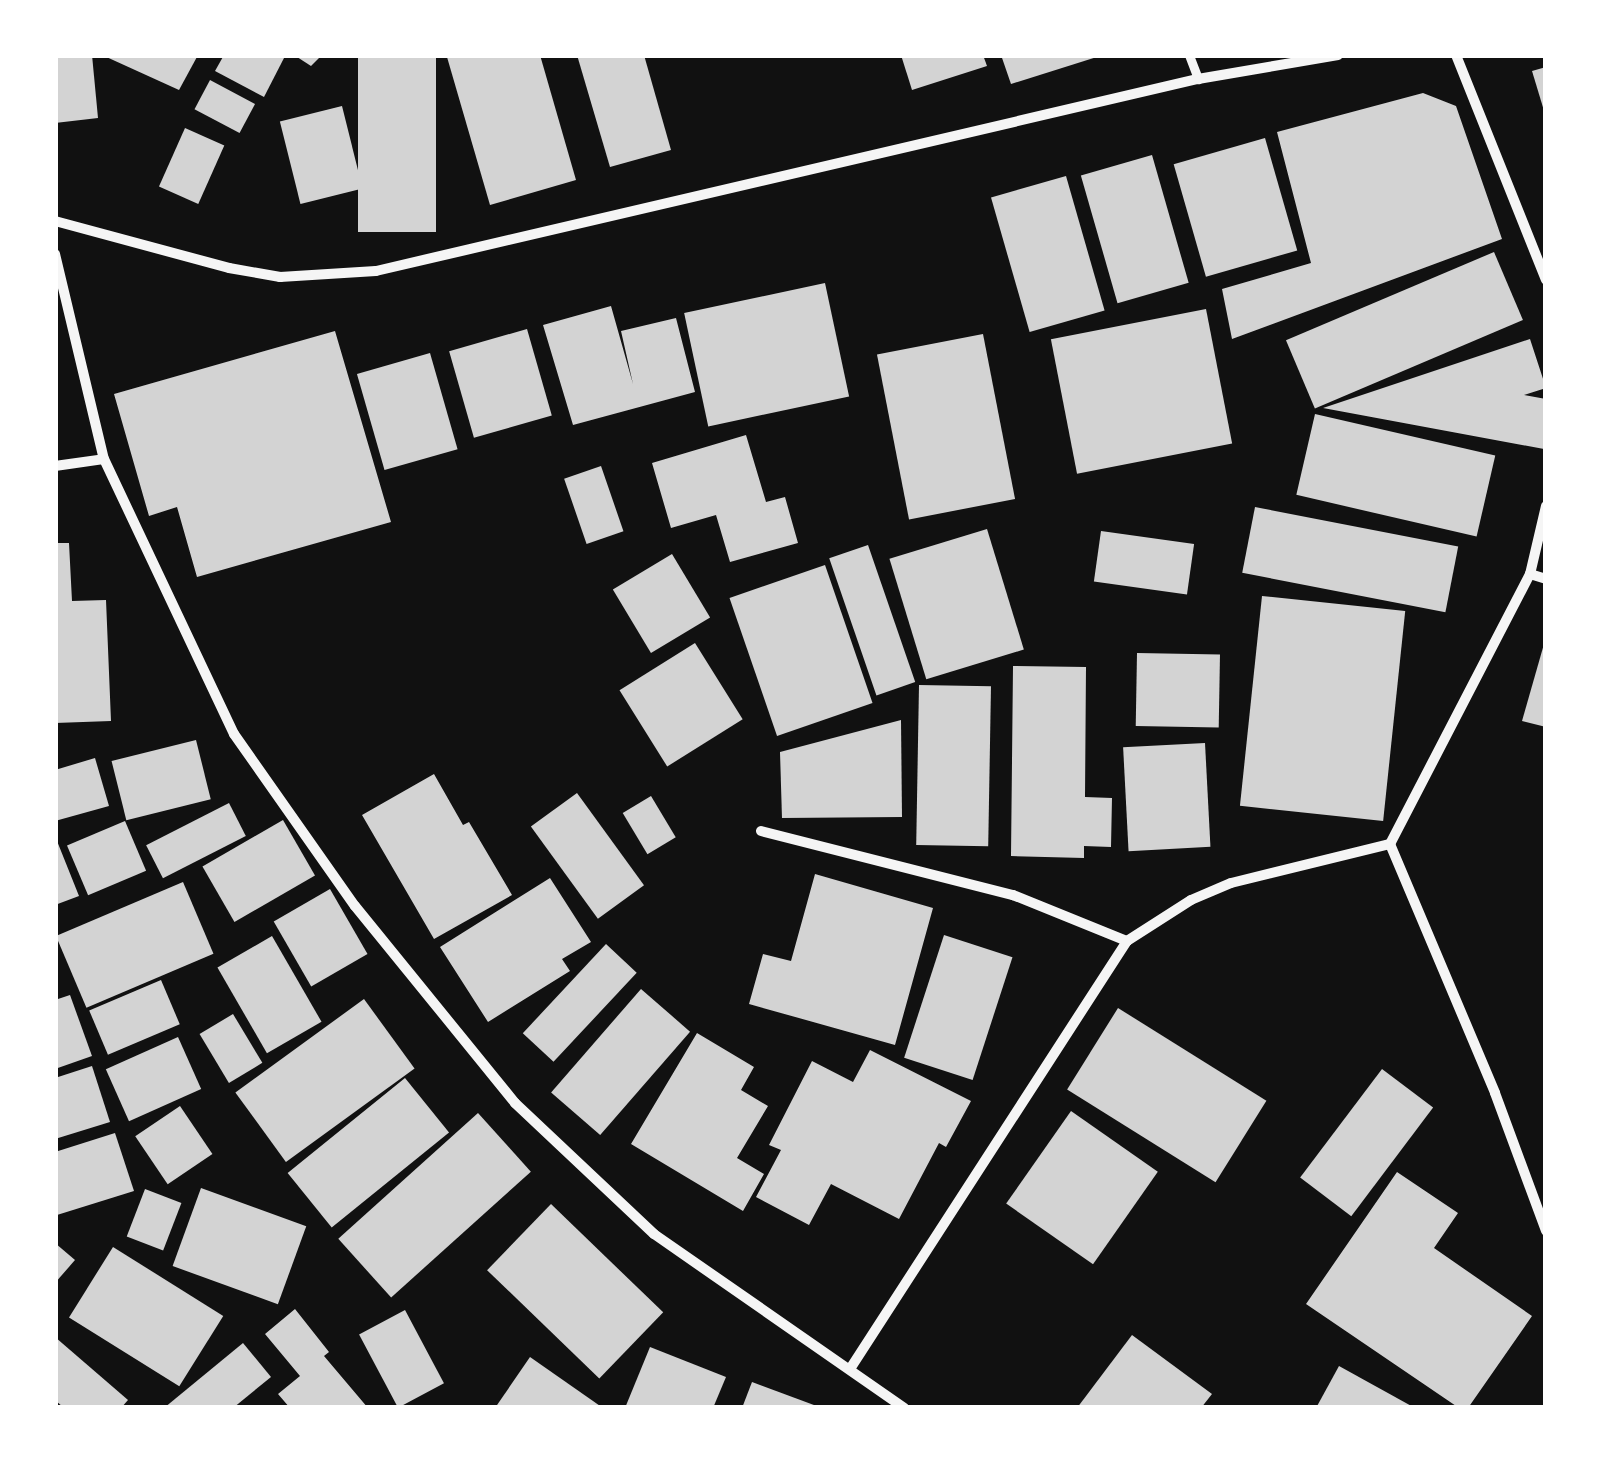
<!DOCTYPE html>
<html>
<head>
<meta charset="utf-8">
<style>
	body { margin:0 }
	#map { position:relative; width:1601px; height:1463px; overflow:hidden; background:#111; font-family:"Fira Sans",sans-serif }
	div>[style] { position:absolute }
	.building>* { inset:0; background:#d3d3d3; transform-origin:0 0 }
	.pedestrian>* { height:9px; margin:-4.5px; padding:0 4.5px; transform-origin:4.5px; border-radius:4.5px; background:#f5f5f5 }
	.minor>* { height:10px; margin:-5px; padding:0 5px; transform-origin:5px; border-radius:5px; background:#f5f5f5 }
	span { translate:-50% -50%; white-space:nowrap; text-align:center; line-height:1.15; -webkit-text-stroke:8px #fff; paint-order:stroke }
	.frame { position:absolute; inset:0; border:58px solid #fff; pointer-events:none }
</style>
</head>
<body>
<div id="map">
	<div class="building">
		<i style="clip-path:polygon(55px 55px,92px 55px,98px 118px,55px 123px)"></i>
		<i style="clip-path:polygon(102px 55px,198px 55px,179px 90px)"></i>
		<i style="clip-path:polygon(224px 55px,279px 55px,284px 58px,264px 97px,215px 71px)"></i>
		<i style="clip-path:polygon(294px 55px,322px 55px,311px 66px)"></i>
		<i style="left:358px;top:55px;width:78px;height:177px"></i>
		<i style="clip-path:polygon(455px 55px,540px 55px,576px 180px,490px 205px,447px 57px)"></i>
		<i style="clip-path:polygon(577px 55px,644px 55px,671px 150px,610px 167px)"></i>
		<i style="clip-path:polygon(901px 55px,983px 55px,987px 66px,912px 90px)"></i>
		<i style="clip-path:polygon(1001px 55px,1099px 55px,1100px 56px,1011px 84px)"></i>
		<i style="clip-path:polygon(1546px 67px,1546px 114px,1545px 114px,1532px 71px)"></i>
		<i style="left:210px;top:80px;width:51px;height:33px;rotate:28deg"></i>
		<i style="clip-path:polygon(1423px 93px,1456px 106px,1502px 239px,1232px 339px,1222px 289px,1311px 263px,1277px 132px)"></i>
		<i style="left:342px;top:106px;width:85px;height:64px;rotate:76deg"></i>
		<i style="left:185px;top:128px;width:43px;height:64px;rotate:24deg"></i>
		<i style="left:1265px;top:138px;width:117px;height:95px;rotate:74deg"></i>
		<i style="left:1152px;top:155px;width:133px;height:74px;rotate:74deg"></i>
		<i style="left:1066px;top:176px;width:140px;height:78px;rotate:74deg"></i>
		<i style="left:1494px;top:252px;width:74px;height:226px;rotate:67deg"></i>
		<i style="left:825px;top:283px;width:116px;height:144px;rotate:78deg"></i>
		<i style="clip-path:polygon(611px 306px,633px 384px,621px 331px,676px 318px,695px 392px,573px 425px,543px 325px)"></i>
		<i style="left:1206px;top:309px;width:137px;height:158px;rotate:79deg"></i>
		<i style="left:527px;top:329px;width:90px;height:81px;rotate:74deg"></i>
		<i style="clip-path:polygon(335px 331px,391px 522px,197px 577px,177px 507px,149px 516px,114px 394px)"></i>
		<i style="left:983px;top:334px;width:168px;height:108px;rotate:79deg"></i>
		<i style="clip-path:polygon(1530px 339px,1546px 388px,1524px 395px,1546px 399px,1544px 449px,1323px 408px)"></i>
		<i style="left:430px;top:353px;width:100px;height:76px;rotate:74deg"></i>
		<i style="left:1315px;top:414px;width:185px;height:83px;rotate:13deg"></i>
		<i style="clip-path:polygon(746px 435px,766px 502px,785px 497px,798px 543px,730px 562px,716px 515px,671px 528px,652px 463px)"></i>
		<i style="left:601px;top:466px;width:69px;height:39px;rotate:71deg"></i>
		<i style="left:1255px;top:507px;width:207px;height:67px;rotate:11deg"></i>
		<i style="left:987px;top:529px;width:126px;height:102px;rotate:73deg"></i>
		<i style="left:1101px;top:531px;width:94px;height:51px;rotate:8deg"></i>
		<i style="clip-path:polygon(55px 543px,69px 543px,72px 601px,106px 600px,111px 721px,55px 723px)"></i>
		<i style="left:868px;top:545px;width:145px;height:41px;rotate:71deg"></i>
		<i style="left:672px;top:554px;width:74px;height:69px;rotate:59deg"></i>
		<i style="left:825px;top:565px;width:146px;height:101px;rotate:71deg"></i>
		<i style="left:1262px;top:596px;width:144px;height:211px;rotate:6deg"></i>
		<i style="clip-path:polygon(1546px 637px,1546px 727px,1522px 721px)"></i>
		<i style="left:695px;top:643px;width:90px;height:89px;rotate:58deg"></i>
		<i style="left:1137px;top:653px;width:83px;height:73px;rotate:1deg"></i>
		<i style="clip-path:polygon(1013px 666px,1086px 667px,1085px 797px,1112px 798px,1111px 847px,1084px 846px,1084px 858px,1011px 856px)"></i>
		<i style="left:919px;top:685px;width:72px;height:160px;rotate:1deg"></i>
		<i style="clip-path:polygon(901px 720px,902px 817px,782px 818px,780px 752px)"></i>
		<i style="left:196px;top:740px;width:61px;height:87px;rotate:76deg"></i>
		<i style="left:1205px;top:743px;width:104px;height:82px;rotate:87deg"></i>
		<i style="clip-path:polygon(95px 758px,109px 806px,55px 821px,55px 770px)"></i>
		<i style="clip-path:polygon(434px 774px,463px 825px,469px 822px,512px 895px,434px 939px,362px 815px)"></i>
		<i style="left:577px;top:793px;width:114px;height:57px;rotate:54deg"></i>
		<i style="left:651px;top:796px;width:48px;height:33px;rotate:59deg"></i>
		<i style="left:229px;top:803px;width:37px;height:93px;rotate:63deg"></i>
		<i style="left:283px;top:820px;width:64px;height:93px;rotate:60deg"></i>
		<i style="left:125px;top:821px;width:54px;height:63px;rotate:67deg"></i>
		<i style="clip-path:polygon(55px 836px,79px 896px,55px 905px)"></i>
		<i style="clip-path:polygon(815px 874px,933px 908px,895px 1045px,749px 1004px,763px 954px,791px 961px)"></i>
		<i style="clip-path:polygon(550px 878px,591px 942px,562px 959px,570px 971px,488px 1022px,440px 947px)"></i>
		<i style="left:183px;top:882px;width:78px;height:138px;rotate:67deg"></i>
		<i style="left:330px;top:889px;width:75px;height:65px;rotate:60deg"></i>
		<i style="left:944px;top:935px;width:72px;height:129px;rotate:18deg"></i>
		<i style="left:272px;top:936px;width:99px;height:63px;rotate:60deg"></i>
		<i style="left:606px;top:944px;width:42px;height:122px;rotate:43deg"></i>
		<i style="left:161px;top:980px;width:48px;height:78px;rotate:67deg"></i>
		<i style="left:641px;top:989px;width:65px;height:137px;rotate:41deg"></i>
		<i style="clip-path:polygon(70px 995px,92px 1056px,55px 1069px,55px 1000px)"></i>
		<i style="left:364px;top:999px;width:86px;height:159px;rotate:54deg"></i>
		<i style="left:1118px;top:1008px;width:175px;height:96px;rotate:32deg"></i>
		<i style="left:233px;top:1014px;width:57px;height:39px;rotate:59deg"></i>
		<i style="clip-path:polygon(697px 1033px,754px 1067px,741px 1090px,768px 1106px,737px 1158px,764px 1174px,743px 1211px,631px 1144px)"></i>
		<i style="left:178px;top:1037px;width:57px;height:79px;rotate:66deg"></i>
		<i style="clip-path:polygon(870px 1050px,971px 1101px,946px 1147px,939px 1143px,899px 1219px,831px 1184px,809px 1225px,756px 1197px,781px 1150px,769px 1145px,812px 1061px,853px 1082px)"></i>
		<i style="clip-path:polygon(92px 1066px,110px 1122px,55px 1139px,55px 1078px)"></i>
		<i style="left:1382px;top:1069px;width:64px;height:136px;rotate:37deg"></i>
		<i style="left:405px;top:1078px;width:70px;height:151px;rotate:51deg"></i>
		<i style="left:180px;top:1106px;width:58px;height:54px;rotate:56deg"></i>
		<i style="left:1071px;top:1111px;width:106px;height:113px;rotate:35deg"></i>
		<i style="left:478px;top:1113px;width:79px;height:188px;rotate:48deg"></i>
		<i style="clip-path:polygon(115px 1133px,134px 1191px,57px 1215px,55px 1152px)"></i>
		<i style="clip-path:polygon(1397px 1172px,1458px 1213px,1434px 1248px,1532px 1316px,1468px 1408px,1459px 1408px,1306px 1304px)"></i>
		<i style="left:201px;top:1188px;width:112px;height:83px;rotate:20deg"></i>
		<i style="left:145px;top:1189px;width:39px;height:51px;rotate:21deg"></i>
		<i style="left:551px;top:1204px;width:156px;height:92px;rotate:44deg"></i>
		<i style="clip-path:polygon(55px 1243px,75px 1260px,55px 1283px)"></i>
		<i style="left:113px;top:1247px;width:130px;height:83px;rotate:32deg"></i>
		<i style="clip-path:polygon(295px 1309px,329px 1352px,324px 1356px,368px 1408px,290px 1408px,278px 1394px,300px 1376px,265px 1334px)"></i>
		<i style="left:405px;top:1310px;width:83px;height:52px;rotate:62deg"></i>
		<i style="clip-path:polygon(1132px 1335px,1212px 1394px,1201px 1408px,1077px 1408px)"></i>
		<i style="clip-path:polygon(55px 1337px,128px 1400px,121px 1408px,64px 1408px,55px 1400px)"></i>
		<i style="clip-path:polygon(243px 1343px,271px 1377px,233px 1408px,164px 1408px)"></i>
		<i style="clip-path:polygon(650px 1347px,726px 1377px,713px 1408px,625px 1408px)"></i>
		<i style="clip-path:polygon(530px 1357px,603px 1408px,495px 1408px)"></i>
		<i style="clip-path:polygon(1339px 1366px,1415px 1408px,1316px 1408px)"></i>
		<i style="clip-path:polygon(752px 1382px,822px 1408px,742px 1408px)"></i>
	</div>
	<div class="pedestrian">
		<i style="left:1189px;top:55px;width:26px;rotate:69deg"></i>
	</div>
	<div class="minor">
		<i style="left:1456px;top:55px;width:242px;rotate:68.2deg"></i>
		<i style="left:55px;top:221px;width:180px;rotate:15.1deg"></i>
		<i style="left:229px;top:268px;width:52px;rotate:10deg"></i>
		<i style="left:280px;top:277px;width:96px;rotate:-3.6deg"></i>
		<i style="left:376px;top:271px;width:844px;rotate:-13.15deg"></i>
		<i style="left:1198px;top:79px;width:142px;rotate:-9.7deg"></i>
		<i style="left:55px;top:254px;width:211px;rotate:76.6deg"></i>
		<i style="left:104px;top:459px;width:304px;rotate:64.7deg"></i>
		<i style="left:234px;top:734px;width:210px;rotate:54.9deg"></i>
		<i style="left:355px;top:906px;width:254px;rotate:50.9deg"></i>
		<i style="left:515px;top:1103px;width:191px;rotate:43.3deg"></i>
		<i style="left:654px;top:1234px;width:305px;rotate:34.8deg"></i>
		<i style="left:55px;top:466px;width:49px;rotate:-8.1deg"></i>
		<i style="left:1546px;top:506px;width:70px;rotate:103.2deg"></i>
		<i style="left:1530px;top:574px;width:304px;rotate:117.4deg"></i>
		<i style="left:1390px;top:844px;width:270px;rotate:67.1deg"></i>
		<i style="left:1495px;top:1093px;width:147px;rotate:69.7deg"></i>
		<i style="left:1530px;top:574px;width:17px;rotate:17deg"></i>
		<i style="left:761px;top:831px;width:260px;rotate:14.3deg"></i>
		<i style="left:1013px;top:895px;width:123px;rotate:22deg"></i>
		<i style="left:850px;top:1369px;width:510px;rotate:-57.09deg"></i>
		<i style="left:1127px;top:941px;width:76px;rotate:-32.6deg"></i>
		<i style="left:1191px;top:900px;width:43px;rotate:-23deg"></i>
		<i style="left:1231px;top:883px;width:164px;rotate:-13.8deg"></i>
	</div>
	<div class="frame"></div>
</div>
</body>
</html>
